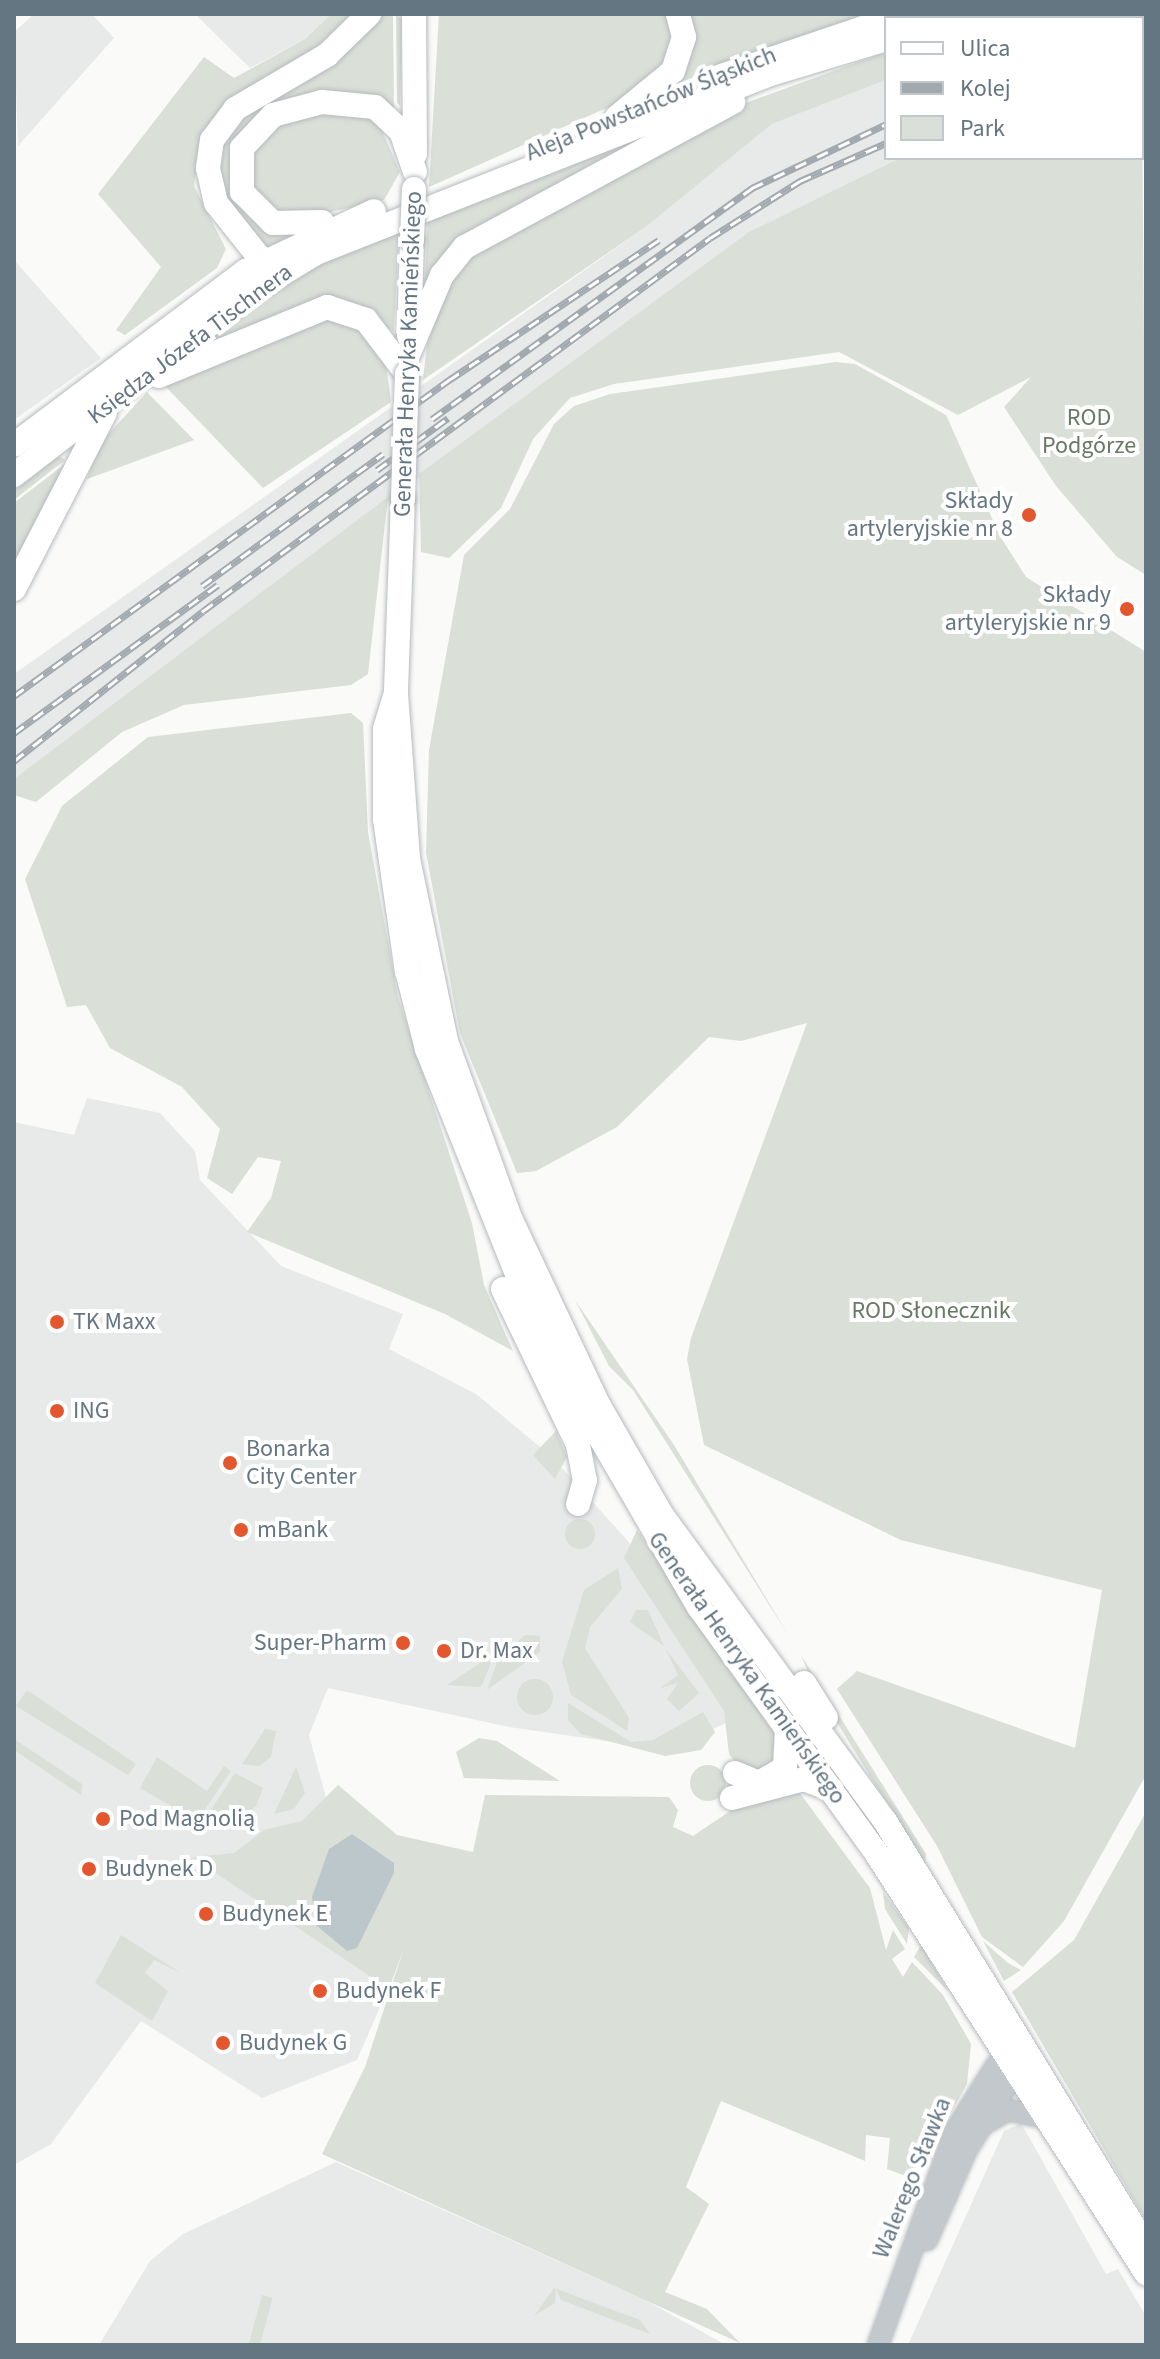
<!DOCTYPE html>
<html>
<head>
<meta charset="utf-8">
<style>
	body { margin:0 }
	#map { position:relative; width:1160px; height:2359px; overflow:hidden; background:#fafaf8; font-family:"Source Sans 3",sans-serif }
	div>[style] { position:absolute }
	.built>* { inset:0; background:#e8e9e9 }
	.green>* { inset:0; background:#dadfd7; transform-origin:0 0 }
	.round { border-radius:50% }
	.water>* { inset:0; background:#bbc7cb }
	.roads { filter:drop-shadow(0 0 2px #b5babe) drop-shadow(0 0 2px #b5babe) }
	.minor>* { height:20px; margin:-10px; padding:0 10px; transform-origin:10px; border-radius:10px; background:#c3c8cc }
	.major>* { height:24px; margin:-12px; padding:0 12px; transform-origin:12px; border-radius:12px; background:#fff }
	.rail>* { height:7px; margin-top:-3.5px; transform-origin:0; background:repeating-linear-gradient(90deg,#fff 0 12px,#a2aab0 0 24px); box-sizing:border-box; border-block:2px solid #a2aab0 }
	.bridges { filter:drop-shadow(0 0 2px #b5babe) drop-shadow(0 0 2px #b5babe) }
	.major-bridge>* { height:24px; margin:-12px; padding:0 12px; transform-origin:12px; border-radius:12px; background:#fff }
	.dots>* { width:22px; height:22px; translate:-50% -50%; box-sizing:border-box; border:4px solid #fff; border-radius:50% }
	span { translate:-50% -50%; white-space:nowrap; text-align:center; line-height:1.15; -webkit-text-stroke:8px #fff; paint-order:stroke }
	.street-label { font-size:24px; color:#657683 }
	.park-label { font-size:24px; color:#687a64 }
	.poi-label { font-size:24px; color:#657683 }
	.right { translate:-100% -50%; text-align:right }
	.left { translate:0 -50%; text-align:left }
	.frame { position:absolute; inset:0; border:16px solid #657683; pointer-events:none }
	.legend { position:absolute; left:884px; top:16px; width:260px; height:144px; box-sizing:border-box; background:#fff; border:2px solid #c1c8cd; margin:0; padding:10px 14px; list-style:none; font-size:24px; color:#657683 }
	.legend li { display:flex; align-items:center; gap:16px; height:40px }
	.legend b { width:40px; border:2px solid #c1c8cd }
</style>
</head>
<body>
<div id="map">
	<div class="built">
		<i style="clip-path:polygon(34px 14px,92px 14px,114px 38px,18px 146px,14px 32px)"></i>
		<i style="clip-path:polygon(195px 14px,331px 14px,305px 39px,250px 68px)"></i>
		<i style="clip-path:polygon(886px 80px,886px 158px,900px 158px,749px 233px,14px 779px,14px 674px,647px 226px,772px 124px)"></i>
		<i style="clip-path:polygon(14px 260px,101px 358px,14px 420px)"></i>
		<i style="clip-path:polygon(87px 1098px,160px 1113px,195px 1151px,200px 1180px,281px 1266px,403px 1314px,389px 1349px,476px 1394px,551px 1456px,646px 1561px,749px 1712px,669px 1750px,509px 1727px,328px 1688px,309px 1735px,332px 1820px,278px 1895px,387px 1991px,357px 2060px,262px 2098px,141px 2021px,51px 2144px,14px 2165px,14px 1122px,74px 1135px)"></i>
		<i style="clip-path:polygon(1021px 2123px,1106px 2274px,1118px 2269px,1146px 2316px,1146px 2345px,908px 2345px,1004px 2131px)"></i>
		<i style="clip-path:polygon(336px 2162px,645px 2300px,726px 2345px,99px 2345px,150px 2261px,183px 2234px)"></i>
	</div>
	<div class="green">
		<i style="clip-path:polygon(331px 14px,359px 14px,201px 137px,194px 186px,226px 249px,217px 268px,125px 335px,116px 330px,161px 267px,98px 194px,204px 57px,234px 78px,305px 39px)"></i>
		<i style="clip-path:polygon(376px 14px,393px 14px,394px 108px,263px 112px,239px 136px,230px 168px,292px 235px,267px 250px,221px 191px,219px 152px,233px 123px)"></i>
		<i style="clip-path:polygon(396px 14px,402px 20px,400px 105px,397px 103px)"></i>
		<i style="clip-path:polygon(439px 14px,671px 14px,674px 56px,629px 98px,429px 187px)"></i>
		<i style="clip-path:polygon(685px 14px,889px 14px,670px 88px)"></i>
		<i style="clip-path:polygon(886px 52px,886px 80px,772px 124px,647px 226px,423px 380px,429px 326px,467px 253px,737px 106px)"></i>
		<i style="clip-path:polygon(1142px 104px,1146px 575px,1117px 557px,1056px 486px,1004px 407px,1031px 377px,958px 415px,839px 352px,614px 384px,570px 398px,533px 439px,501px 508px,449px 558px,421px 552px,419px 474px,749px 232px,900px 158px,1142px 158px)"></i>
		<i style="clip-path:polygon(297px 111px,376px 116px,400px 172px,384px 200px,299px 219px,258px 207px,246px 150px)"></i>
		<i style="clip-path:polygon(683px 115px,427px 284px,425px 282px,428px 218px)"></i>
		<i style="clip-path:polygon(399px 226px,394px 332px,359px 308px,186px 354px,267px 289px)"></i>
		<i style="clip-path:polygon(328px 319px,358px 329px,386px 364px,391px 402px,263px 488px,165px 386px)"></i>
		<i style="clip-path:polygon(836px 362px,855px 364px,946px 415px,1000px 536px,1026px 577px,1146px 652px,1146px 1775px,1064px 1921px,1023px 1967px,982px 1937px,937px 1846px,837px 1689px,857px 1671px,1075px 1748px,1102px 1590px,901px 1540px,704px 1445px,687px 1359px,691px 1338px,807px 1023px,741px 1041px,709px 1037px,617px 1127px,536px 1171px,517px 1173px,460px 1033px,426px 853px,429px 750px,464px 555px,510px 509px,554px 424px,574px 406px,610px 394px)"></i>
		<i style="clip-path:polygon(147px 392px,194px 440px,87px 479px,100px 443px)"></i>
		<i style="clip-path:polygon(59px 456px,65px 460px,14px 500px,14px 490px)"></i>
		<i style="clip-path:polygon(66px 463px,14px 574px,14px 503px)"></i>
		<i style="clip-path:polygon(388px 497px,368px 674px,351px 685px,184px 705px,122px 732px,36px 802px,14px 795px,14px 779px)"></i>
		<i style="clip-path:polygon(351px 713px,363px 723px,368px 832px,398px 997px,472px 1223px,484px 1285px,513px 1351px,445px 1314px,247px 1232px,271px 1198px,281px 1161px,258px 1157px,232px 1194px,207px 1178px,220px 1129px,182px 1087px,110px 1048px,86px 1005px,67px 1007px,25px 879px,62px 806px,148px 737px)"></i>
		<i style="clip-path:polygon(575px 1300px,674px 1445px,789px 1636px,633px 1390px,609px 1366px)"></i>
		<i style="clip-path:polygon(556px 1431px,567px 1457px,555px 1479px,533px 1455px)"></i>
		<i class="round" style="left:565px;top:1519px;width:30px;height:30px"></i>
		<i style="clip-path:polygon(637px 1530px,780px 1733px,777px 1769px,741px 1770px,729px 1754px,724px 1711px,624px 1558px)"></i>
		<i style="clip-path:polygon(618px 1568px,622px 1589px,590px 1627px,585px 1648px,629px 1718px,627px 1731px,571px 1695px,562px 1662px,584px 1590px)"></i>
		<i style="clip-path:polygon(636px 1610px,648px 1610px,664px 1646px,630px 1622px)"></i>
		<i style="clip-path:polygon(525px 1635px,540px 1636px,540px 1652px,487px 1690px,499px 1657px)"></i>
		<i style="clip-path:polygon(665px 1648px,699px 1693px,679px 1711px,667px 1699px,678px 1683px,660px 1688px,678px 1675px)"></i>
		<i style="clip-path:polygon(801px 1655px,926px 1854px,925px 1865px,812px 1682px)"></i>
		<i style="clip-path:polygon(486px 1659px,491px 1663px,481px 1687px,447px 1685px)"></i>
		<i class="round" style="left:517px;top:1679px;width:36px;height:36px"></i>
		<i style="clip-path:polygon(27px 1690px,136px 1764px,128px 1775px,16px 1706px)"></i>
		<i style="clip-path:polygon(568px 1703px,631px 1742px,653px 1740px,703px 1712px,715px 1732px,701px 1750px,665px 1756px,581px 1734px,568px 1720px)"></i>
		<i style="clip-path:polygon(265px 1729px,276px 1731px,271px 1757px,259px 1766px,242px 1764px)"></i>
		<i style="clip-path:polygon(479px 1738px,497px 1741px,560px 1781px,464px 1778px,456px 1752px)"></i>
		<i style="clip-path:polygon(14px 1739px,82px 1784px,81px 1795px,14px 1750px)"></i>
		<i style="clip-path:polygon(157px 1757px,207px 1791px,224px 1766px,231px 1771px,197px 1821px,140px 1788px)"></i>
		<i class="round" style="left:690px;top:1765px;width:36px;height:36px"></i>
		<i style="clip-path:polygon(296px 1767px,305px 1793px,294px 1809px,274px 1814px)"></i>
		<i style="clip-path:polygon(235px 1773px,263px 1788px,256px 1806px,233px 1824px,199px 1828px)"></i>
		<i style="clip-path:polygon(338px 1785px,397px 1835px,473px 1852px,485px 1795px,669px 1797px,678px 1810px,673px 1827px,693px 1836px,742px 1803px,799px 1792px,870px 1888px,886px 1950px,893px 1930px,905px 1949px,892px 1959px,903px 1977px,912px 1962px,943px 1995px,971px 2044px,967px 2084px,933px 2144px,913px 2153px,917px 2180px,887px 2169px,890px 2138px,866px 2135px,865px 2161px,721px 2101px,686px 2187px,709px 2204px,665px 2292px,707px 2309px,740px 2343px,322px 2154px,365px 2067px,404px 1948px,389px 1989px,192px 1857px,234px 1853px,264px 1830px,302px 1821px)"></i>
		<i style="clip-path:polygon(1146px 1812px,1146px 2221px,1012px 1992px,1074px 1940px)"></i>
		<i style="clip-path:polygon(883px 1892px,909px 1928px,907px 1944px,885px 1909px)"></i>
		<i style="clip-path:polygon(121px 1935px,181px 1973px,154px 1960px,145px 1973px,168px 1991px,152px 2021px,95px 1983px)"></i>
		<i style="clip-path:polygon(983px 1941px,1008px 1963px,1021px 1970px,1004px 1981px)"></i>
		<i style="clip-path:polygon(921px 1945px,949px 1992px,914px 1957px)"></i>
		<i style="clip-path:polygon(554px 2288px,640px 2320px,650px 2334px,561px 2300px,556px 2289px,555px 2303px,534px 2316px)"></i>
		<i style="left:262px;top:2295px;width:11px;height:51px;rotate:15deg"></i>
	</div>
	<div class="water">
		<i style="clip-path:polygon(352px 1834px,394px 1863px,394px 1873px,357px 1948px,347px 1951px,316px 1925px,312px 1897px,329px 1849px)"></i>
	</div>
	<div class="roads">
		<div class="minor">
			<i style="left:982px;top:2125px;width:30px;rotate:-30deg"></i>
			<i style="left:1008px;top:2110px;width:35px;rotate:12deg"></i>
			<i style="left:927px;top:2240px;width:97px;rotate:-66.3deg"></i>
			<i style="left:966px;top:2151px;width:110px;rotate:-58.3deg"></i>
			<i style="left:878px;top:2345px;width:227px;rotate:-70.2deg"></i>
			<i style="left:955px;top:2131px;width:77px;rotate:-57.8deg"></i>
			<i style="left:996px;top:2066px;width:29px;rotate:-25deg"></i>
		</div>
		<div class="major">
			<i style="left:414px;top:14px;width:140px;rotate:89.6deg"></i>
			<i style="left:896px;top:18px;width:18px;rotate:-13deg"></i>
			<i style="left:1008px;top:18px;width:26px;rotate:-9deg"></i>
			<i style="left:718px;top:77px;width:177px;rotate:-18.7deg"></i>
			<i style="left:617px;top:117px;width:72px;rotate:-39.4deg"></i>
			<i style="left:673px;top:71px;width:36px;rotate:-72deg"></i>
			<i style="left:684px;top:37px;width:24px;rotate:-105deg"></i>
			<i style="left:322px;top:222px;width:49px;rotate:178.8deg"></i>
			<i style="left:273px;top:223px;width:44px;rotate:-135deg"></i>
			<i style="left:242px;top:192px;width:44px;rotate:-90deg"></i>
			<i style="left:242px;top:148px;width:45px;rotate:-46.8deg"></i>
			<i style="left:273px;top:115px;width:51px;rotate:-14.9deg"></i>
			<i style="left:322px;top:102px;width:53px;rotate:5.4deg"></i>
			<i style="left:375px;top:107px;width:35px;rotate:43deg"></i>
			<i style="left:401px;top:131px;width:43px;rotate:71.1deg"></i>
			<i style="left:277px;top:265px;width:20px;rotate:-156deg"></i>
			<i style="left:259px;top:257px;width:69px;rotate:-128.5deg"></i>
			<i style="left:216px;top:203px;width:36px;rotate:-103deg"></i>
			<i style="left:208px;top:168px;width:28px;rotate:-82deg"></i>
			<i style="left:212px;top:140px;width:39px;rotate:-53deg"></i>
			<i style="left:235px;top:109px;width:107px;rotate:-30.4deg"></i>
			<i style="left:327px;top:55px;width:59px;rotate:-44.3deg"></i>
			<i style="left:409px;top:336px;width:96px;rotate:-88.2deg"></i>
			<i style="left:408px;top:355px;width:87px;rotate:-67deg"></i>
			<i style="left:442px;top:275px;width:36px;rotate:-51deg"></i>
			<i style="left:465px;top:247px;width:305px;rotate:-28.4deg"></i>
			<i style="left:159px;top:376px;width:182px;rotate:-22.3deg"></i>
			<i style="left:327px;top:307px;width:41px;rotate:18.4deg"></i>
			<i style="left:366px;top:320px;width:68px;rotate:52.8deg"></i>
			<i style="left:14px;top:445px;width:290px;rotate:-36.9deg"></i>
			<i style="left:246px;top:271px;width:141px;rotate:-25.1deg"></i>
			<i style="left:14px;top:475px;width:298px;rotate:-37.6deg"></i>
			<i style="left:250px;top:293px;width:77px;rotate:-31.2deg"></i>
			<i style="left:316px;top:253px;width:485px;rotate:-21.5deg"></i>
			<i style="left:767px;top:75px;width:124px;rotate:-16.8deg"></i>
			<i style="left:403px;top:499px;width:195px;rotate:92.1deg"></i>
			<i style="left:396px;top:694px;width:165px;rotate:85.8deg"></i>
			<i style="left:408px;top:859px;width:186px;rotate:78.2deg"></i>
			<i style="left:446px;top:1041px;width:188px;rotate:70.1deg"></i>
			<i style="left:510px;top:1218px;width:208px;rotate:64.7deg"></i>
			<i style="left:599px;top:1406px;width:125px;rotate:60.1deg"></i>
			<i style="left:661px;top:1514px;width:380px;rotate:53.9deg"></i>
			<i style="left:885px;top:1821px;width:500px;rotate:58.5deg"></i>
			<i style="left:14px;top:589px;width:198px;rotate:-62.7deg"></i>
			<i style="left:395px;top:696px;width:34px;rotate:107deg"></i>
			<i style="left:385px;top:729px;width:90px;rotate:90deg"></i>
			<i style="left:385px;top:819px;width:154px;rotate:81.8deg"></i>
			<i style="left:407px;top:971px;width:81px;rotate:75.6deg"></i>
			<i style="left:427px;top:1049px;width:315px;rotate:68.2deg"></i>
			<i style="left:544px;top:1341px;width:308px;rotate:59.8deg"></i>
			<i style="left:699px;top:1607px;width:301px;rotate:54.2deg"></i>
			<i style="left:875px;top:1851px;width:502px;rotate:57.29deg"></i>
			<i style="left:503px;top:1289px;width:173px;rotate:64.3deg"></i>
			<i style="left:578px;top:1445px;width:36px;rotate:79deg"></i>
			<i style="left:585px;top:1480px;width:25px;rotate:106deg"></i>
			<i style="left:804px;top:1683px;width:41px;rotate:57.8deg"></i>
			<i style="left:735px;top:1773px;width:26px;rotate:23deg"></i>
			<i style="left:759px;top:1783px;width:30px;rotate:-30deg"></i>
			<i style="left:785px;top:1768px;width:41px;rotate:-87.2deg"></i>
			<i style="left:732px;top:1798px;width:74px;rotate:-14.8deg"></i>
			<i style="left:804px;top:1779px;width:30px;rotate:21deg"></i>
		</div>
	</div>
	<div class="rail">
		<i style="left:1142px;top:70px;width:4px"></i>
		<i style="left:1142px;top:88px;width:4px"></i>
		<i style="left:432px;top:419px;width:395px;rotate:-35.8deg"></i>
		<i style="left:752px;top:188px;width:148px;rotate:-25.5deg"></i>
		<i style="left:377px;top:470px;width:88px;rotate:-36.2deg"></i>
		<i style="left:202px;top:586px;width:224px;rotate:-36.1deg"></i>
		<i style="left:14px;top:696px;width:538px;rotate:-36deg"></i>
		<i style="left:449px;top:380px;width:252px;rotate:-33.7deg"></i>
		<i style="left:14px;top:733px;width:252px;rotate:-36deg"></i>
		<i style="left:14px;top:761px;width:241px;rotate:-38.4deg"></i>
		<i style="left:203px;top:611px;width:629px;rotate:-36.34deg"></i>
		<i style="left:710px;top:238px;width:107px;rotate:-32.3deg"></i>
		<i style="left:800px;top:181px;width:94px;rotate:-23.8deg"></i>
	</div>
	<div class="bridges">
		<div class="major-bridge">
			<i style="left:412px;top:240px;width:51px;rotate:-87.8deg"></i>
			<i style="left:403px;top:499px;width:125px;rotate:-88.2deg"></i>
		</div>
	</div>
	<div class="dots">
		<i style="left:1029px;top:515px;background:#e4572e"></i>
		<i style="left:1127px;top:609px;background:#e4572e"></i>
		<i style="left:57px;top:1322px;background:#e4572e"></i>
		<i style="left:57px;top:1411px;background:#e4572e"></i>
		<i style="left:230px;top:1463px;background:#e4572e"></i>
		<i style="left:241px;top:1530px;background:#e4572e"></i>
		<i style="left:403px;top:1643px;background:#e4572e"></i>
		<i style="left:444px;top:1651px;background:#e4572e"></i>
		<i style="left:103px;top:1819px;background:#e4572e"></i>
		<i style="left:89px;top:1869px;background:#e4572e"></i>
		<i style="left:206px;top:1914px;background:#e4572e"></i>
		<i style="left:320px;top:1991px;background:#e4572e"></i>
		<i style="left:223px;top:2043px;background:#e4572e"></i>
	</div>
	<div class="street-label">
		<span style="left:651px;top:104px;rotate:-22deg">Aleja Powstańców Śląskich</span>
		<span style="left:190px;top:344px;rotate:-37deg">Księdza Józefa Tischnera</span>
		<span style="left:408px;top:354px;rotate:-88deg">Generała Henryka Kamieńskiego</span>
		<span style="left:747px;top:1668px;rotate:55deg">Generała Henryka Kamieńskiego</span>
		<span style="left:912px;top:2178px;rotate:-68deg">Walerego Sławka</span>
	</div>
	<div class="park-label">
		<span style="left:1089px;top:432px">ROD<br>Podgórze</span>
		<span style="left:931px;top:1311px">ROD Słonecznik</span>
	</div>
	<div class="poi-label">
		<span class="right" style="left:1013px;top:515px">Składy<br>artyleryjskie nr 8</span>
		<span class="right" style="left:1111px;top:609px">Składy<br>artyleryjskie nr 9</span>
		<span class="left" style="left:73px;top:1322px">TK Maxx</span>
		<span class="left" style="left:73px;top:1411px">ING</span>
		<span class="left" style="left:246px;top:1463px">Bonarka<br>City Center</span>
		<span class="left" style="left:257px;top:1530px">mBank</span>
		<span class="right" style="left:387px;top:1643px">Super-Pharm</span>
		<span class="left" style="left:460px;top:1651px">Dr. Max</span>
		<span class="left" style="left:119px;top:1819px">Pod Magnolią</span>
		<span class="left" style="left:105px;top:1869px">Budynek D</span>
		<span class="left" style="left:222px;top:1914px">Budynek E</span>
		<span class="left" style="left:336px;top:1991px">Budynek F</span>
		<span class="left" style="left:239px;top:2043px">Budynek G</span>
	</div>
	<div class="frame"></div>
	<ul class="legend">
	<li><b style="height:10px;background:#fff"></b>Ulica</li>
	<li><b style="height:10px;background:#a2aab0"></b>Kolej</li>
	<li><b style="height:22px;background:#dadfd7"></b>Park</li>
	</ul>
</div>
</body>
</html>
